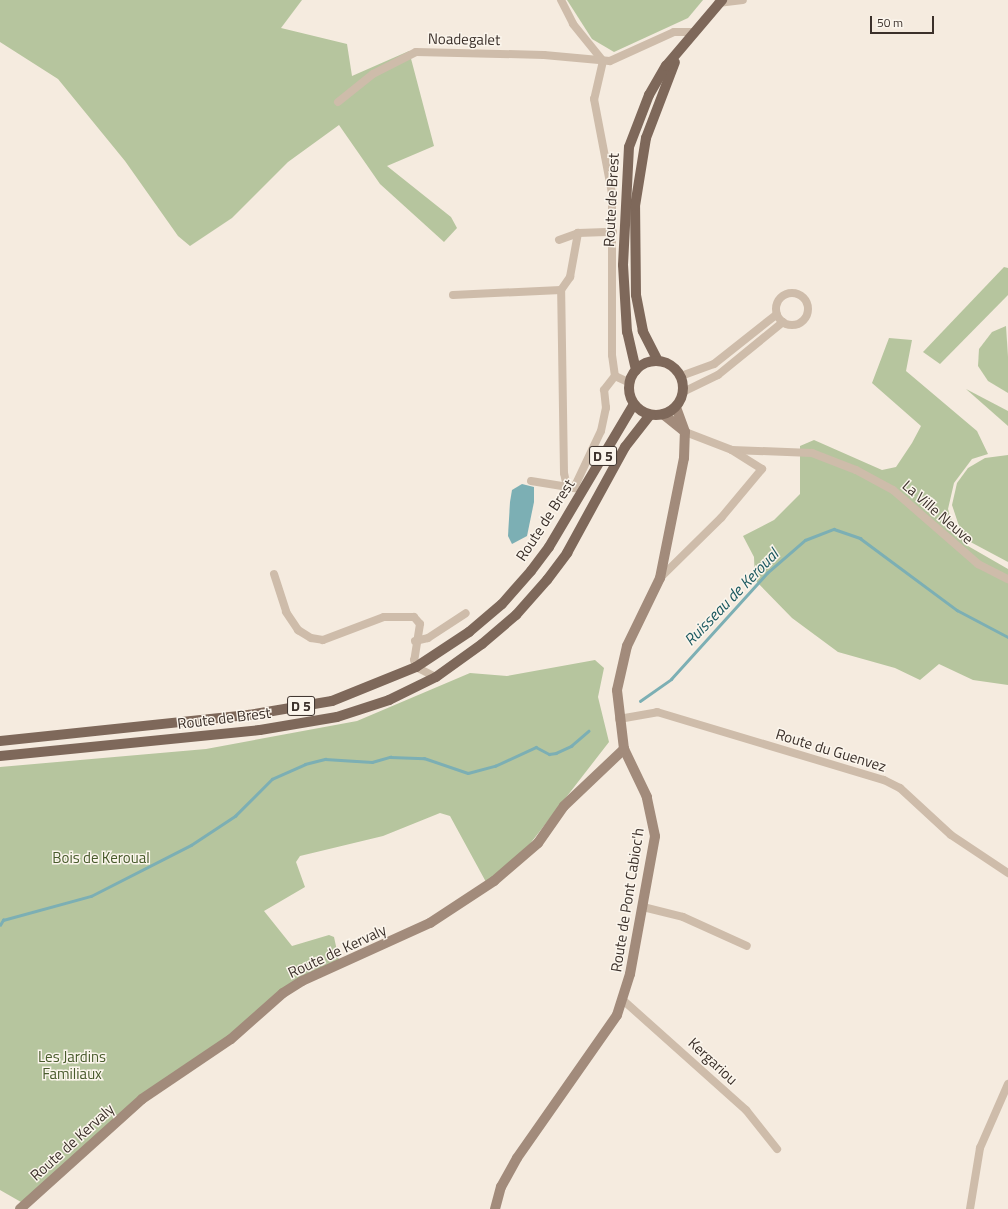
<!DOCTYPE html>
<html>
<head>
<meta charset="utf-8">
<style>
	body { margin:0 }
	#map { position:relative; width:1008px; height:1209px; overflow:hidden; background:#f5ebdf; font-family:"Titillium Web",sans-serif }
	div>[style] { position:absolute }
	.green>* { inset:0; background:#b6c59e }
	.water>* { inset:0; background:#7cafb4 }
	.stream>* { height:2.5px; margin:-1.25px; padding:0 1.25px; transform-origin:1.25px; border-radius:1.25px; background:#7cafb4 }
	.street>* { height:8px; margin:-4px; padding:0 4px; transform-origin:4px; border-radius:4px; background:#cebcaa }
	.street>.ring { margin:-4px; padding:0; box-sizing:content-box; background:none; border:8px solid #cebcaa; border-radius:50% }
	.secondary>* { height:10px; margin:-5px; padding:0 5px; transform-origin:5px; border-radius:5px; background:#a28b7b }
	.primary>* { height:10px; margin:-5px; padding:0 5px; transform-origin:5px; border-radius:5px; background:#7e685a }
	.primary>.ring { margin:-5px; padding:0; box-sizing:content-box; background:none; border:10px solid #7e685a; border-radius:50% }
	span { translate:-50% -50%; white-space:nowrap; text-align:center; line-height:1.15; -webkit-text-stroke:3px #fbf5ec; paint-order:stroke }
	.shield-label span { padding:1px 3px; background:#fbf5ec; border:1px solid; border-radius:3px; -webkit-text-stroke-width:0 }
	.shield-label { font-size:14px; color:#3b302a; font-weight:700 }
	.street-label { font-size:15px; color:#3b302a }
	.park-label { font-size:15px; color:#485b2c }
	.water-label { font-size:16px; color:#1c5960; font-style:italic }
	.scale { position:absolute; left:870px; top:16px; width:64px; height:18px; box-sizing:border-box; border:2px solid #3b302a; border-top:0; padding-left:5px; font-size:12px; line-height:14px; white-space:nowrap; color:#3b302a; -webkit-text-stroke:3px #fbf5ec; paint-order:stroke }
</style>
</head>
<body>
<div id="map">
	<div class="green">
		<i style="clip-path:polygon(0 0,302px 0,281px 28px,347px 44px,352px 76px,409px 51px,434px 146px,387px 166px,451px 217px,457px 228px,444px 242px,380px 184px,339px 125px,288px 162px,232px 218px,190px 246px,178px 236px,125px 161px,58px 79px,0 42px)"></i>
		<i style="clip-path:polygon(567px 0,703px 0,688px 18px,614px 52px,592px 39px)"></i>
		<i style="clip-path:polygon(1004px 267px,1008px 268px,1008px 295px,940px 364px,923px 352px)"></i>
		<i style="clip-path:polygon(1006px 326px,1008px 357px,1008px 393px,988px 381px,978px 366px,979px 349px,992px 332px)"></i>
		<i style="clip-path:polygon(889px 338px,912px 340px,906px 371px,977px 431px,988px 454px,972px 459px,954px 483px,948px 509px,955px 530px,968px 546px,1008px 569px,1008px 685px,973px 680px,939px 664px,920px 680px,895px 668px,838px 652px,792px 618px,755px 580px,754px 557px,743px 536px,774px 520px,800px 494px,800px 446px,814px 440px,882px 470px,896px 467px,912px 443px,921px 426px,872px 383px)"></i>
		<i style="clip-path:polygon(966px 389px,1008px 411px,1008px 426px)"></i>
		<i style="clip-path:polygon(1008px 455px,1008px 562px,963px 538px,952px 505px,957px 483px,968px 468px,985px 458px)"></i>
		<i style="clip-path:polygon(595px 660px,604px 668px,598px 697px,609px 742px,526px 849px,486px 882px,450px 816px,440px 813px,383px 836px,300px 856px,296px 862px,305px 887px,264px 911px,292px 946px,329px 935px,334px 937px,339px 960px,234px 1031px,21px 1202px,0 1190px,0 767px,206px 749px,357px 721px,470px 673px,507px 676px)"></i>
	</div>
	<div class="water">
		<i style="clip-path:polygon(522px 484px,534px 487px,534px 502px,527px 536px,512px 544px,508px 536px,510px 502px,512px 490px)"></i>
	</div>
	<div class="stream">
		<i style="left:640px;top:701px;width:38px;rotate:-35deg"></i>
		<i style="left:671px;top:679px;width:143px;rotate:-47.8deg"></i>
		<i style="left:767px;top:573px;width:50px;rotate:-41deg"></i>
		<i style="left:805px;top:540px;width:31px;rotate:-21deg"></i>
		<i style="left:834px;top:529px;width:28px;rotate:19deg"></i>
		<i style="left:860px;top:538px;width:121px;rotate:36.6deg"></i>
		<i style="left:957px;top:610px;width:58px;rotate:27.9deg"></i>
		<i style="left:0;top:925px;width:6px;rotate:-59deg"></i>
		<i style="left:3px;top:920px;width:91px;rotate:-15.3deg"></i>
		<i style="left:91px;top:896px;width:112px;rotate:-27deg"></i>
		<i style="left:191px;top:845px;width:53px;rotate:-33.4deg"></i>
		<i style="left:235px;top:816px;width:52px;rotate:-45deg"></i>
		<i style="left:272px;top:779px;width:36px;rotate:-24deg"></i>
		<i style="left:305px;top:764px;width:21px;rotate:-14deg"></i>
		<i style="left:325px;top:759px;width:47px;rotate:3.7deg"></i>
		<i style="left:372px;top:762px;width:19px;rotate:-16deg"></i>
		<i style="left:390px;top:757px;width:34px;rotate:2deg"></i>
		<i style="left:424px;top:758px;width:46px;rotate:18.8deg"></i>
		<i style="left:468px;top:773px;width:28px;rotate:-15deg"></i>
		<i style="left:495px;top:766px;width:45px;rotate:-24.9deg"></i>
		<i style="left:536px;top:747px;width:15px;rotate:28deg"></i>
		<i style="left:549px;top:754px;width:7px;rotate:-8deg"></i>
		<i style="left:556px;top:753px;width:17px;rotate:-25deg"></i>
		<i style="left:571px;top:746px;width:23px;rotate:-41deg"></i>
	</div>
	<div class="street">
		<i style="left:561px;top:0;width:27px;rotate:63deg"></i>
		<i style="left:573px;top:24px;width:48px;rotate:51deg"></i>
		<i style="left:718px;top:3px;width:25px;rotate:-7deg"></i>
		<i style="left:603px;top:61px;width:39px;rotate:103deg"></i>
		<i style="left:594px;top:99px;width:96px;rotate:79.2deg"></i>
		<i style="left:612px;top:193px;width:162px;rotate:90deg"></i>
		<i style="left:612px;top:355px;width:21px;rotate:82deg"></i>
		<i style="left:338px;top:102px;width:45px;rotate:-38.7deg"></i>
		<i style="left:373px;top:74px;width:48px;rotate:-27.1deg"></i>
		<i style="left:416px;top:52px;width:128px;rotate:1.3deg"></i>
		<i style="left:544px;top:55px;width:66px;rotate:5.2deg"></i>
		<i style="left:610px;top:61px;width:70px;rotate:-24.4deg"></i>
		<i style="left:674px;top:32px;width:17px"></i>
		<i style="left:559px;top:240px;width:20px;rotate:-20deg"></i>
		<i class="ring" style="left:776px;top:293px;width:24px;height:24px"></i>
		<i style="left:453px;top:295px;width:108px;rotate:-2.7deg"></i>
		<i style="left:615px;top:376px;width:17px;rotate:25deg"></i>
		<i style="left:681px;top:376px;width:35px;rotate:-20deg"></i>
		<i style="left:714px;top:364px;width:80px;rotate:-38.4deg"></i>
		<i style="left:683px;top:392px;width:39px;rotate:-26deg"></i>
		<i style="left:718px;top:375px;width:84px;rotate:-39.2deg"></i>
		<i style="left:732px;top:450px;width:80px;rotate:2.1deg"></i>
		<i style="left:812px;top:453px;width:47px;rotate:21.1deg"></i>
		<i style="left:856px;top:470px;width:42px;rotate:28.4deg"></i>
		<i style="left:893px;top:490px;width:113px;rotate:41deg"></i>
		<i style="left:978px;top:564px;width:34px;rotate:27deg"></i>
		<i style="left:531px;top:481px;width:44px;rotate:9.2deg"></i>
		<i style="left:574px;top:488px;width:63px;rotate:-64.7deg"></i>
		<i style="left:601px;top:431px;width:24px;rotate:-78deg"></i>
		<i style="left:606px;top:408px;width:18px;rotate:-96deg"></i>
		<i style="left:604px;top:390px;width:18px;rotate:-52deg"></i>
		<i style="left:567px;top:487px;width:14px;rotate:-102deg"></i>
		<i style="left:564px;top:473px;width:183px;rotate:-90.9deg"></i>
		<i style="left:561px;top:290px;width:16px;rotate:-55deg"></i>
		<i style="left:570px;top:277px;width:45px;rotate:-79.7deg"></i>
		<i style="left:578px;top:233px;width:35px;rotate:-2deg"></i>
		<i style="left:274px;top:574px;width:40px;rotate:72deg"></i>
		<i style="left:286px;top:612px;width:22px;rotate:56deg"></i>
		<i style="left:298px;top:630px;width:15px;rotate:32deg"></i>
		<i style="left:311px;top:638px;width:12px;rotate:9deg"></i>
		<i style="left:323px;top:640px;width:65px;rotate:-20.7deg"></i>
		<i style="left:384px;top:617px;width:30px"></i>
		<i style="left:414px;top:617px;width:9px;rotate:49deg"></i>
		<i style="left:420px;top:624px;width:36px;rotate:99deg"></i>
		<i style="left:414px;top:660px;width:7px;rotate:74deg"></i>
		<i style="left:416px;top:667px;width:22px;rotate:27deg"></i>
		<i style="left:660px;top:578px;width:86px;rotate:-44.5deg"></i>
		<i style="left:721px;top:518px;width:64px;rotate:-50.1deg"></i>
		<i style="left:762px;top:469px;width:36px;rotate:-148deg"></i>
		<i style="left:732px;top:450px;width:50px;rotate:-159deg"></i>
		<i style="left:415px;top:641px;width:13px;rotate:-13deg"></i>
		<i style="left:428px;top:638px;width:45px;rotate:-33.3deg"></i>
		<i style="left:619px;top:719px;width:39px;rotate:-10deg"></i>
		<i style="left:657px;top:712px;width:237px;rotate:16.7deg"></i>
		<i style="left:884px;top:780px;width:18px;rotate:27deg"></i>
		<i style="left:900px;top:788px;width:69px;rotate:42.7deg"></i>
		<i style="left:951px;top:835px;width:69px;rotate:33.7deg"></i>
		<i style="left:643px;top:907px;width:41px;rotate:14deg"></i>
		<i style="left:683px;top:917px;width:70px;rotate:24.4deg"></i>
		<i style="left:624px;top:1001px;width:164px;rotate:41.8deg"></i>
		<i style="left:746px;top:1110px;width:50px;rotate:51.5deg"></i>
		<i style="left:970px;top:1209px;width:62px;rotate:-80.7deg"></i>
		<i style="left:980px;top:1148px;width:70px;rotate:-66.4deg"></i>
	</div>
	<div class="secondary">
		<i style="left:663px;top:414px;width:28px;rotate:39deg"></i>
		<i style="left:20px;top:1209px;width:164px;rotate:-42deg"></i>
		<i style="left:142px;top:1099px;width:107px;rotate:-34deg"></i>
		<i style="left:231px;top:1039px;width:69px;rotate:-41.5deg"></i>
		<i style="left:283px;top:993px;width:22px;rotate:-32deg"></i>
		<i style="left:302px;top:981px;width:141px;rotate:-24.4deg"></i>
		<i style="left:430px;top:923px;width:77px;rotate:-33.3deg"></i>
		<i style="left:494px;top:881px;width:58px;rotate:-40.8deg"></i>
		<i style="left:538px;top:843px;width:45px;rotate:-54.9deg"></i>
		<i style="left:564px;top:806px;width:83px;rotate:-43.5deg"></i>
		<i style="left:495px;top:1209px;width:23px;rotate:-75deg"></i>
		<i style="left:501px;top:1187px;width:33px;rotate:-61deg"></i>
		<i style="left:517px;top:1158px;width:174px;rotate:-55deg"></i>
		<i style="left:617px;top:1015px;width:43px;rotate:-72.4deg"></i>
		<i style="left:630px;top:974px;width:140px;rotate:-79.7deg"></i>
		<i style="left:655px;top:836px;width:40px;rotate:-102deg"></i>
		<i style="left:647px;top:797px;width:53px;rotate:-115.6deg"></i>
		<i style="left:624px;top:749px;width:59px;rotate:-96.8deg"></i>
		<i style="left:617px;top:690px;width:45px;rotate:-77.2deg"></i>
		<i style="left:627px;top:646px;width:76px;rotate:-64.1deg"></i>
		<i style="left:660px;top:578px;width:122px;rotate:-78.7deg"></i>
		<i style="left:684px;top:458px;width:26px;rotate:-88deg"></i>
		<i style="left:685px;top:432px;width:27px;rotate:-110deg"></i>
	</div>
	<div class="primary">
		<i style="left:658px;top:361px;width:34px;rotate:-117deg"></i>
		<i style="left:643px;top:331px;width:37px;rotate:-101deg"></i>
		<i style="left:636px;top:295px;width:89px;rotate:-90.6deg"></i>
		<i style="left:635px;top:206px;width:69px;rotate:-80.8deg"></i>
		<i style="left:646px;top:138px;width:81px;rotate:-69.1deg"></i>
		<i class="ring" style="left:629px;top:361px;width:44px;height:44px"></i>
		<i style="left:636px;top:370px;width:39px;rotate:-103deg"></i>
		<i style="left:627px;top:332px;width:67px;rotate:-93.4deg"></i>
		<i style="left:623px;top:265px;width:118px;rotate:-87.1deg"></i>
		<i style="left:629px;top:147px;width:56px;rotate:-69deg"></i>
		<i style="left:649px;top:95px;width:34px;rotate:-60deg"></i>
		<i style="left:666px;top:66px;width:87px;rotate:-49.7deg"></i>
		<i style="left:0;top:741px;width:250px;rotate:-6deg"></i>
		<i style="left:249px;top:715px;width:84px;rotate:-9.6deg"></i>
		<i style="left:332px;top:701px;width:91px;rotate:-22deg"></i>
		<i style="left:416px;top:667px;width:64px;rotate:-33.4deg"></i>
		<i style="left:469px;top:632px;width:43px;rotate:-40.3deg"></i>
		<i style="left:502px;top:604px;width:44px;rotate:-48.7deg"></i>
		<i style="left:531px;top:571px;width:30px;rotate:-53deg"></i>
		<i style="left:549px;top:547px;width:166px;rotate:-59.3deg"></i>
		<i style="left:0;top:756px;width:261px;rotate:-5.7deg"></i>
		<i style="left:260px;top:730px;width:78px;rotate:-9.6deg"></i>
		<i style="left:337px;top:717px;width:55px;rotate:-18.1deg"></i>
		<i style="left:389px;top:700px;width:52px;rotate:-26.1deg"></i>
		<i style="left:436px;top:677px;width:57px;rotate:-35.7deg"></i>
		<i style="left:482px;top:644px;width:45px;rotate:-40.5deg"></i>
		<i style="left:516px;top:615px;width:47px;rotate:-48.5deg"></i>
		<i style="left:547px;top:580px;width:34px;rotate:-53deg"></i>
		<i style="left:567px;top:553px;width:121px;rotate:-61.3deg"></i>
		<i style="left:625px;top:447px;width:41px;rotate:-52deg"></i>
	</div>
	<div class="shield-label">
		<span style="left:603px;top:456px">D 5</span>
		<span style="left:301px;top:706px">D 5</span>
	</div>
	<div class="street-label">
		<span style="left:464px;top:39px;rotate:1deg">Noadegalet</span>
		<span style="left:611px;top:200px;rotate:-87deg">Route de Brest</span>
		<span style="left:938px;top:512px;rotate:41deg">La Ville Neuve</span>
		<span style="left:545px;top:520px;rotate:-57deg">Route de Brest</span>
		<span style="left:224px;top:718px;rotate:-7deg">Route de Brest</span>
		<span style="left:831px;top:750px;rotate:17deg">Route du Guenvez</span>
		<span style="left:627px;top:900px;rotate:-81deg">Route de Pont Cabioc'h</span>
		<span style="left:337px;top:951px;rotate:-25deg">Route de Kervaly</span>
		<span style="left:713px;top:1061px;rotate:43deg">Kergariou</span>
		<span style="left:72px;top:1142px;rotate:-42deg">Route de Kervaly</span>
	</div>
	<div class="park-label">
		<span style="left:101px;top:858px">Bois de Keroual</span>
		<span style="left:72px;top:1065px">Les Jardins<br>Familiaux</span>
	</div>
	<div class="water-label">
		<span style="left:731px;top:597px;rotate:-46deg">Ruisseau de Keroual</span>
	</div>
	<div class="scale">50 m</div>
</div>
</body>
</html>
